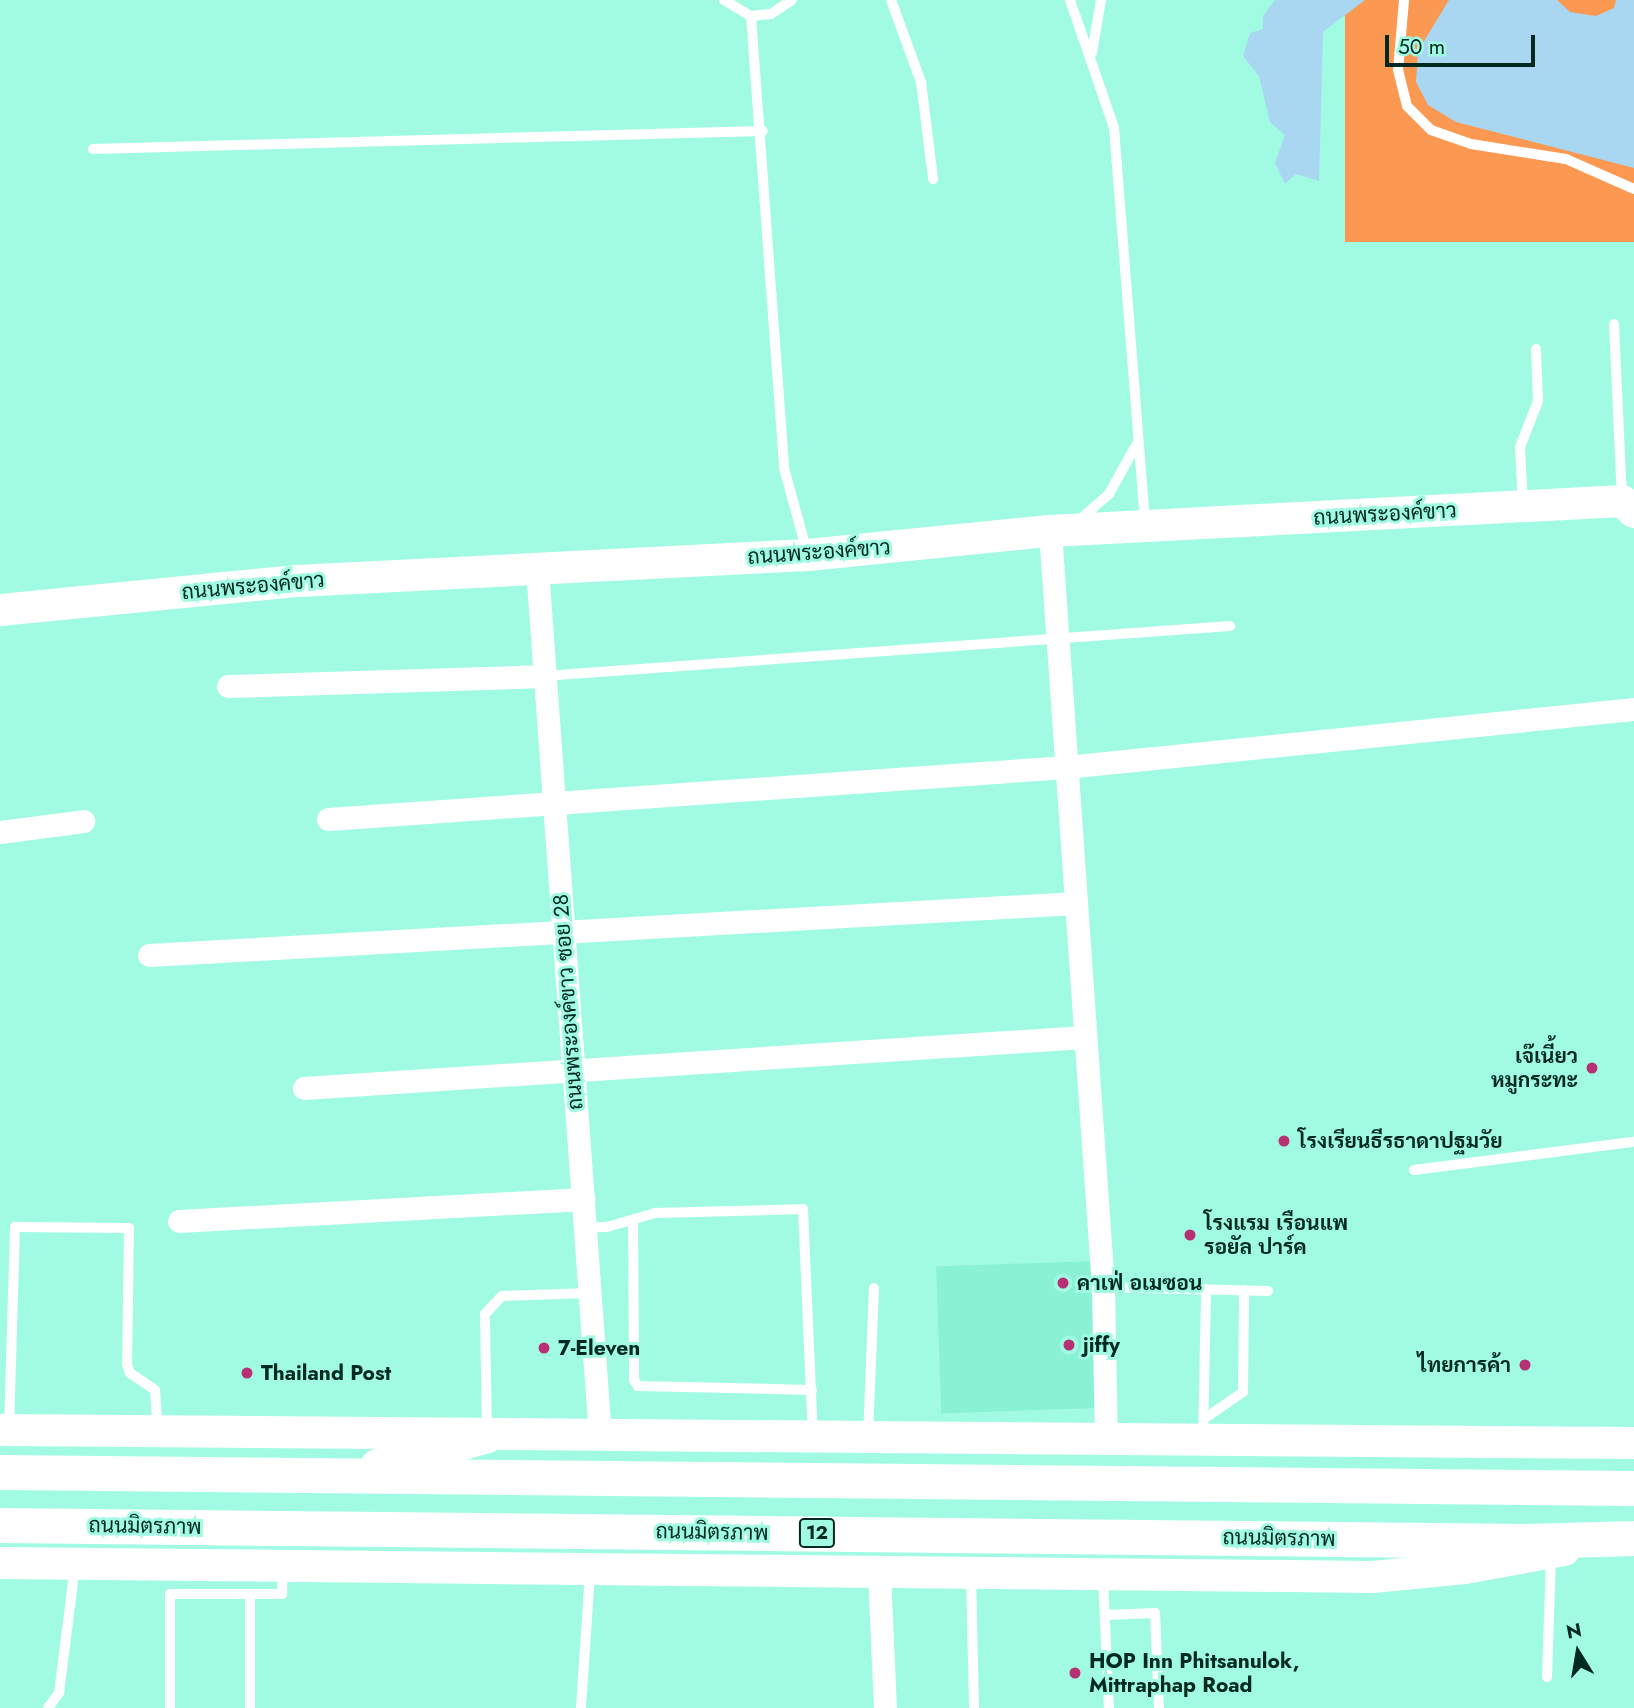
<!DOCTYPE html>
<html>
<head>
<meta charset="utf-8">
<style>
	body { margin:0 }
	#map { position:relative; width:1634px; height:1708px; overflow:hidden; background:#a0fbe2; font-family:Jost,Sarabun,sans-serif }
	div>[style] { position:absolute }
	.built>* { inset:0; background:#8bf1d5; transform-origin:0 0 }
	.green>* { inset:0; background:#fb9952; transform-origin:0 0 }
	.water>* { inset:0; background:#a9d6f1 }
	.lane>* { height:10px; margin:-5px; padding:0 5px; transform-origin:5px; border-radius:5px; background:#fff }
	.street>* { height:23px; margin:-11.5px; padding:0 11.5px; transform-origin:11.5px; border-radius:11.5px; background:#fff }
	.secondary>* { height:32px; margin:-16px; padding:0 16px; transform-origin:16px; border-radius:16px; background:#fff }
	.primary>* { height:35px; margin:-17.5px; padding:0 17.5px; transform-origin:17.5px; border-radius:17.5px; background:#fff }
	.dots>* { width:19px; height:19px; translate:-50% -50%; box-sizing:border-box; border:4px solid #a0fbe2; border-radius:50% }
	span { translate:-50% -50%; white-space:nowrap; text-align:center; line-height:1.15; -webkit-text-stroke:6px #a0fbe2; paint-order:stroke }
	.shield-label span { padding:2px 5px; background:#a0fbe2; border:2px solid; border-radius:5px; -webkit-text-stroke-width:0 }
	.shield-label { font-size:19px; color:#002920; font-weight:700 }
	.street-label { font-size:21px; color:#002920 }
	.poi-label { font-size:21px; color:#002920; font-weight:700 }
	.right { translate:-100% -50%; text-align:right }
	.left { translate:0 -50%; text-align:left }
	.north { position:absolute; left:1543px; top:1617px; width:70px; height:70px; -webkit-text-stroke:5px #a0fbe2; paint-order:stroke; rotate:349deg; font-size:19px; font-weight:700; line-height:28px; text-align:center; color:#002920 }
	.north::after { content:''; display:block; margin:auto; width:24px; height:32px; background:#002920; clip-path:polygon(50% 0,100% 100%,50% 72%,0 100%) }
	.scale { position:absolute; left:1385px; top:35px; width:150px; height:32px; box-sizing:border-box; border:4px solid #002920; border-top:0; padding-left:9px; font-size:21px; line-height:24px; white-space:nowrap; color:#002920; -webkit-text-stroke:5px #a0fbe2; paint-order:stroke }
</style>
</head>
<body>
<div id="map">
	<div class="built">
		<i style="left:1093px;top:1261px;width:147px;height:157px;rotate:88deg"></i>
	</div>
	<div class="green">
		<i style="left:1345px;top:0;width:289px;height:242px"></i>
	</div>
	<div class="water">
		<i style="clip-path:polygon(1275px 0,1365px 0,1323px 32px,1319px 181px,1296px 174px,1285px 184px,1275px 163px,1285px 135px,1270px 122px,1259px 76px,1243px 56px,1250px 33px,1263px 29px,1263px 16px)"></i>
		<i style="clip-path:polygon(1449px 0,1557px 0,1570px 12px,1596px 16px,1614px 8px,1616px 0,1634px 0,1634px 168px,1456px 122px,1428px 105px,1416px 82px,1418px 51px)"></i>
	</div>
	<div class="lane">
		<i style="left:724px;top:0;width:31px;rotate:31deg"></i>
		<i style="left:751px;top:16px;width:20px;rotate:-6deg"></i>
		<i style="left:771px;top:14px;width:25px;rotate:-34deg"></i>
		<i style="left:891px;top:0;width:87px;rotate:69.9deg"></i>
		<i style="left:921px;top:82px;width:98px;rotate:82.9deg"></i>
		<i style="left:1070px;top:0;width:135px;rotate:71deg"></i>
		<i style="left:1114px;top:128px;width:396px;rotate:85.5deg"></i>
		<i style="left:1404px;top:0;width:70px;rotate:94.9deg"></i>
		<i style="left:1398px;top:70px;width:37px;rotate:76deg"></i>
		<i style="left:1407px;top:106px;width:34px;rotate:45deg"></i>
		<i style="left:1431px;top:130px;width:42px;rotate:19.3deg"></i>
		<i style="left:1471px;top:144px;width:96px;rotate:9deg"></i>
		<i style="left:1566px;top:159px;width:74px;rotate:23.8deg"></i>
		<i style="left:751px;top:16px;width:453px;rotate:85.8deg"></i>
		<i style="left:784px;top:468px;width:87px;rotate:74.7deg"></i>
		<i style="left:1092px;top:53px;width:54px;rotate:-80.4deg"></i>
		<i style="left:93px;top:149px;width:670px;rotate:-1.54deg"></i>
		<i style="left:1614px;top:324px;width:175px;rotate:87.4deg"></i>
		<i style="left:1523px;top:504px;width:57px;rotate:-93deg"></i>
		<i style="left:1520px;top:447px;width:49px;rotate:-68.6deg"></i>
		<i style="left:1538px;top:401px;width:52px;rotate:-92.2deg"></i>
		<i style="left:1077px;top:522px;width:43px;rotate:-41.2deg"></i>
		<i style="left:1109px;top:494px;width:56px;rotate:-61.1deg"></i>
		<i style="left:544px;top:676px;width:688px;rotate:-4.17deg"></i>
		<i style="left:1414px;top:1170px;width:222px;rotate:-7.3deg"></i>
		<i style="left:633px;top:1220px;width:160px;rotate:89.6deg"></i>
		<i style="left:634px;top:1380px;width:7px;rotate:56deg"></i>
		<i style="left:638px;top:1386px;width:174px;rotate:1.3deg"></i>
		<i style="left:585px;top:1228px;width:22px;rotate:-3deg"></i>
		<i style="left:607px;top:1227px;width:50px;rotate:-16.3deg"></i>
		<i style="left:655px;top:1213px;width:148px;rotate:-1.5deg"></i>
		<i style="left:803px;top:1209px;width:226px;rotate:87.5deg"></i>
		<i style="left:1103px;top:1287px;width:165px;rotate:1.4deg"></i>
		<i style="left:1204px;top:1419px;width:47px;rotate:-34.7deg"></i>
		<i style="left:1243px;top:1392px;width:102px;rotate:-89.4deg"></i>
		<i style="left:9px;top:1429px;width:202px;rotate:-88.3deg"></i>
		<i style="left:15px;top:1227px;width:114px;rotate:0.5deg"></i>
		<i style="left:129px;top:1228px;width:136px;rotate:90.8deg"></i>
		<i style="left:127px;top:1364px;width:9px;rotate:72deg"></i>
		<i style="left:130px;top:1373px;width:30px;rotate:34deg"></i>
		<i style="left:155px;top:1390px;width:39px;rotate:86deg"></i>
		<i style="left:487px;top:1432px;width:118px;rotate:-91deg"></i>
		<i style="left:485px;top:1314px;width:25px;rotate:-47deg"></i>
		<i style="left:502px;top:1296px;width:88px;rotate:-2deg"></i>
		<i style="left:868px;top:1436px;width:148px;rotate:-87.7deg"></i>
		<i style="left:1203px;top:1438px;width:149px;rotate:-88.8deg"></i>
		<i style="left:971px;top:1574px;width:134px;rotate:88.7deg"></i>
		<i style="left:1103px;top:1578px;width:130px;rotate:87.4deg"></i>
		<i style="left:1105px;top:1615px;width:50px;rotate:-2.3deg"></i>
		<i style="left:1155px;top:1613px;width:95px;rotate:87.6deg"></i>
		<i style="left:1547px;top:1677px;width:121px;rotate:-88.1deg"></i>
		<i style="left:48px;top:1708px;width:19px;rotate:-54deg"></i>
		<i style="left:59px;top:1693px;width:127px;rotate:-82.8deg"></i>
		<i style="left:170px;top:1708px;width:114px;rotate:-90deg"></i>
		<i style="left:170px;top:1594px;width:112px"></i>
		<i style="left:282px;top:1594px;width:25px;rotate:-88deg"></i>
		<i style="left:250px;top:1708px;width:114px;rotate:-90deg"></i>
		<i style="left:581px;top:1708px;width:136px;rotate:-86.2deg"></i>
	</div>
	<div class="street">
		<i style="left:1050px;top:531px;width:758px;rotate:85.99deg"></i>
		<i style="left:1103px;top:1287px;width:154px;rotate:88.9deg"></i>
		<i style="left:537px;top:568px;width:870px;rotate:85.85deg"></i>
		<i style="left:228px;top:686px;width:316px;rotate:-1.8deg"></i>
		<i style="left:328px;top:819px;width:740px;rotate:-4.03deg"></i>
		<i style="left:1066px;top:767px;width:571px;rotate:-5.83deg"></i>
		<i style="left:0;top:832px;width:84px;rotate:-7.5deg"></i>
		<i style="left:149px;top:955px;width:928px;rotate:-3.21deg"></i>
		<i style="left:304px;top:1088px;width:783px;rotate:-3.74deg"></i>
		<i style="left:179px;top:1221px;width:405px;rotate:-3.1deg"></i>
		<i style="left:879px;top:1572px;width:136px;rotate:87.5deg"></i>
	</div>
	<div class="secondary">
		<i style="left:0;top:610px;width:299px;rotate:-5.6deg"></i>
		<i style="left:298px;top:581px;width:511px;rotate:-2.92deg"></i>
		<i style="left:808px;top:555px;width:243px;rotate:-5.7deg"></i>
		<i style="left:1050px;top:531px;width:573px;rotate:-3deg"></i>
		<i style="left:1622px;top:501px;width:16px;rotate:43deg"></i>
		<i style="left:0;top:1430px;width:1634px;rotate:0.46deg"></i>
		<i style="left:0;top:1563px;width:1373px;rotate:0.58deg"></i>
		<i style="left:1373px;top:1577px;width:92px;rotate:-5.6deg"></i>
		<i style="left:1465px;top:1568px;width:101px;rotate:-10.3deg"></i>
	</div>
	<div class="primary">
		<i style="left:377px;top:1466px;width:114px;rotate:-15.7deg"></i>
		<i style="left:0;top:1472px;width:1634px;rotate:0.56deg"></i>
		<i style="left:0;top:1525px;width:1527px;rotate:0.6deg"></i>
		<i style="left:1527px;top:1541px;width:107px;rotate:-1.6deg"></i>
	</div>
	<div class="dots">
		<i style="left:1592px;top:1068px;background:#b63073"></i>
		<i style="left:1284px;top:1141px;background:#b63073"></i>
		<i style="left:1190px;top:1235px;background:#b63073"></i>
		<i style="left:1063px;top:1283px;background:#b63073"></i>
		<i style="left:1069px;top:1345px;background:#b63073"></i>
		<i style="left:544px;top:1348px;background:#b63073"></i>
		<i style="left:1525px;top:1365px;background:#b63073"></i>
		<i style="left:247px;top:1373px;background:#b63073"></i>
		<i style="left:1075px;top:1673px;background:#b63073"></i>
	</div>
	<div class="shield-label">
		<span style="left:817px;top:1533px">12</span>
	</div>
	<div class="street-label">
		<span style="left:1385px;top:514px;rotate:-3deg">ถนนพระองค์ขาว</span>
		<span style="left:819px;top:552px;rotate:-4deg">ถนนพระองค์ขาว</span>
		<span style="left:253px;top:586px;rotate:-5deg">ถนนพระองค์ขาว</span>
		<span style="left:568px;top:1002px;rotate:-94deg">ถนนพระองค์ขาว ซอย 28</span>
		<span style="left:145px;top:1526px;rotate:1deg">ถนนมิตรภาพ</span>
		<span style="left:712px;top:1532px;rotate:1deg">ถนนมิตรภาพ</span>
		<span style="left:1279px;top:1538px;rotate:1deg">ถนนมิตรภาพ</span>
	</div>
	<div class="poi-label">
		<span class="right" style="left:1578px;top:1068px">เจ๊เนี้ยว<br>หมูกระทะ</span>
		<span class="left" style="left:1298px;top:1141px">โรงเรียนธีรธาดาปฐมวัย</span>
		<span class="left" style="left:1204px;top:1235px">โรงแรม เรือนแพ<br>รอยัล ปาร์ค</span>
		<span class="left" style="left:1077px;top:1283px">คาเฟ่ อเมซอน</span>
		<span class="left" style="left:1083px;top:1345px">jiffy</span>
		<span class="left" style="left:558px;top:1348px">7-Eleven</span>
		<span class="right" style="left:1511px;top:1365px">ไทยการค้า</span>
		<span class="left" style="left:261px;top:1373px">Thailand Post</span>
		<span class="left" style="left:1089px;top:1673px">HOP Inn Phitsanulok,<br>Mittraphap Road</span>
	</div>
	<div class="north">N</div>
	<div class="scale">50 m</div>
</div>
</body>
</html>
